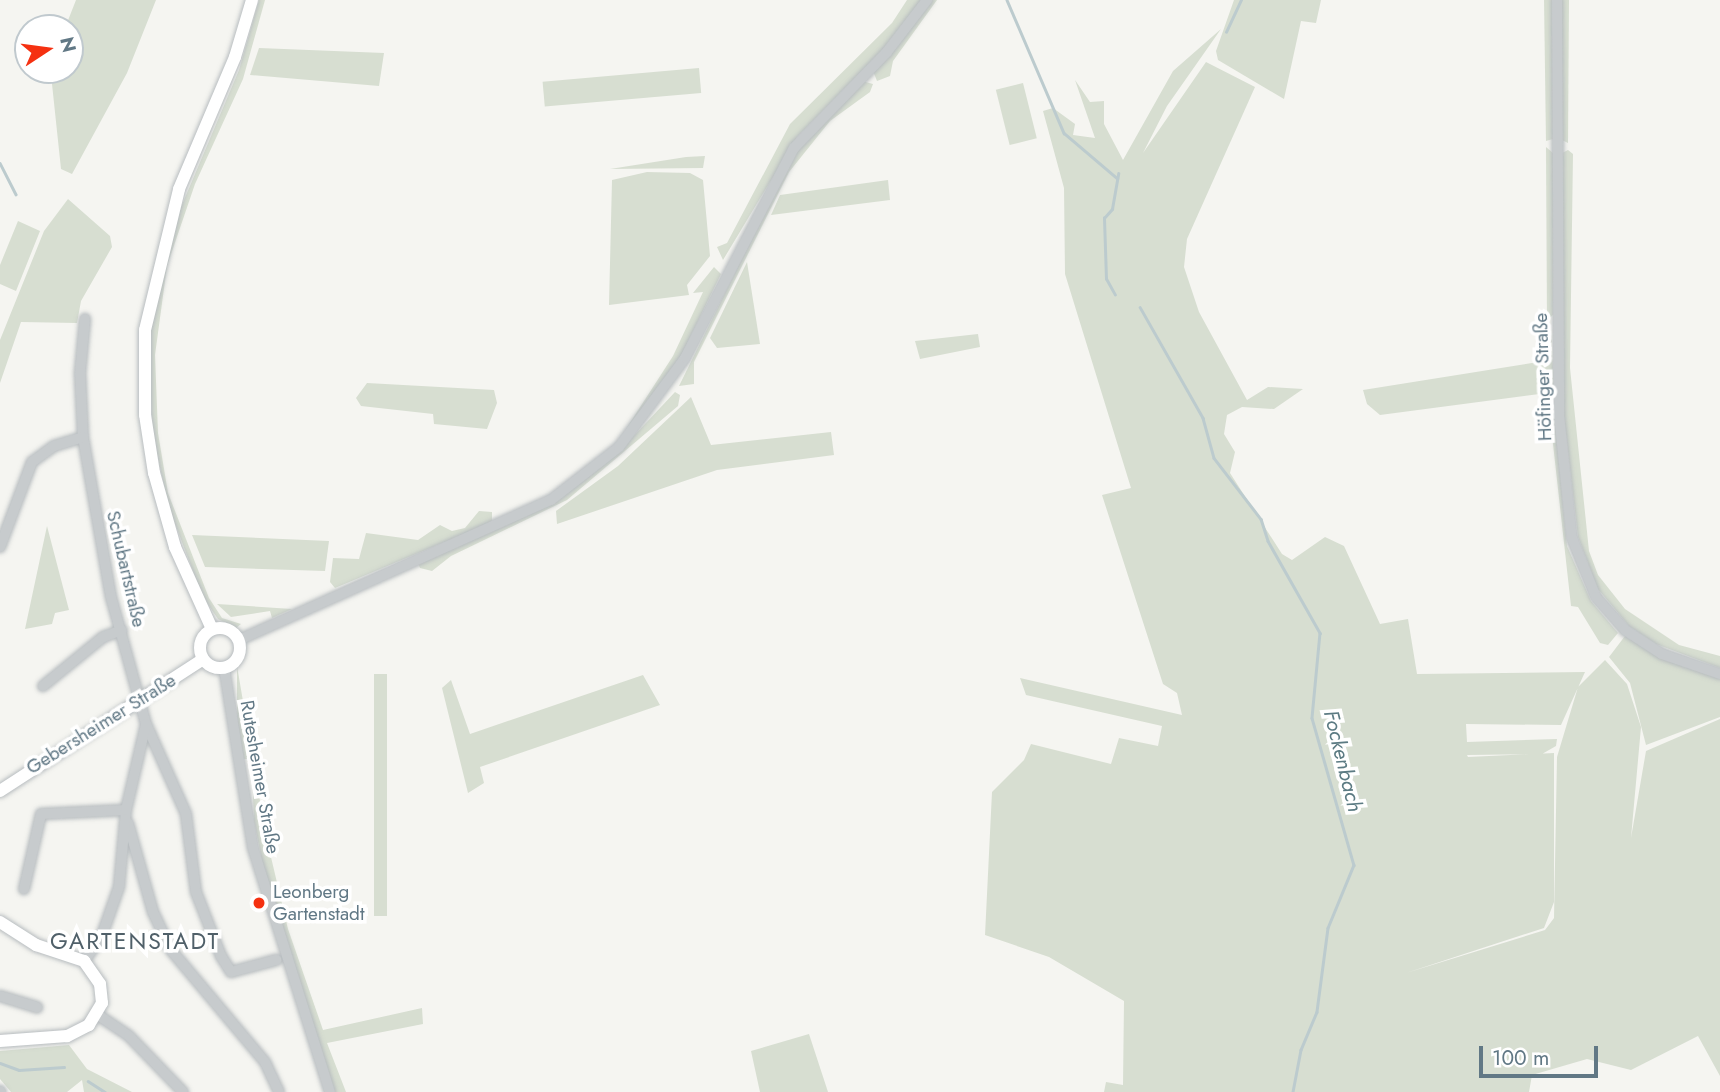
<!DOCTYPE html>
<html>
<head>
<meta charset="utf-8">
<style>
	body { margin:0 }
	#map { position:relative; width:1720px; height:1092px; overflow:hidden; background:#f5f5f1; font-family:Jost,sans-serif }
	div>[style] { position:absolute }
	.green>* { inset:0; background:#d7ded1; transform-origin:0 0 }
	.stream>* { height:2.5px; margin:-1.25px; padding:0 1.25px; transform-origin:1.25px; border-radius:1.25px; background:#bccbce }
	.roads { filter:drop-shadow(0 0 2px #b7bcbf) drop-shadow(0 0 2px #b7bcbf) }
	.minor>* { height:10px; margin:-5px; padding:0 5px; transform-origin:5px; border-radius:5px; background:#c7cbcd }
	.major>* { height:12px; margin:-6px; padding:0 6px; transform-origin:6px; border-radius:6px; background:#fff }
	.major>.ring { margin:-6px; padding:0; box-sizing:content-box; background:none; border:12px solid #fff; border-radius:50% }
	.dots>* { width:19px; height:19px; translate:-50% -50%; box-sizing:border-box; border:4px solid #fff; border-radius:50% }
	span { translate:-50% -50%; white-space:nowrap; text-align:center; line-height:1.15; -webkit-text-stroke:7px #fff; paint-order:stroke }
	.street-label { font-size:19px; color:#617885 }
	.poi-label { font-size:19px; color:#617885 }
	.left { translate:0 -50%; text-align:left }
	.water-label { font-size:21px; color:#5c7b83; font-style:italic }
	.quarter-label { font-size:23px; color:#506069; letter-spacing:2px }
	.north { position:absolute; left:14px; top:14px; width:70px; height:70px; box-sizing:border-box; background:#fff; border:2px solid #c0c9ce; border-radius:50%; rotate:77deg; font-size:19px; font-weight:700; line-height:28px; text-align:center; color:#617885 }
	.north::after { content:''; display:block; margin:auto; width:24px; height:32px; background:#f53111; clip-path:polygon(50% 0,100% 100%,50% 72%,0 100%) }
	.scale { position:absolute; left:1479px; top:1046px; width:119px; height:32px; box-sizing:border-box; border:4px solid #617885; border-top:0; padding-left:9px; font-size:21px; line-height:24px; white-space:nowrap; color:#617885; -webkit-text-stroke:5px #fff; paint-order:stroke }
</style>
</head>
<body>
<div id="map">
	<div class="green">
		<i style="clip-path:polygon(76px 0,156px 0,127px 73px,72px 174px,61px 169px,52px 84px,55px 70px,70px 70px,70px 28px,65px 28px)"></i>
		<i style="clip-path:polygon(259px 0,265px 0,243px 79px,195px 184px,167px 266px,155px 355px,158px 433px,168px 493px,209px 598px,222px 618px,241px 624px,236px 628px,218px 619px,203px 597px,169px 508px,153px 436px,149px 356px,152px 317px,176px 219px,239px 70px)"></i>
		<i style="clip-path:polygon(907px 0,921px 0,882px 50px,797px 137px,723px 260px,717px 247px,727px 243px,790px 124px,892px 23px)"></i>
		<i style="clip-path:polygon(931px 0,937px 0,893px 61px,890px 76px,877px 81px,873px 71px)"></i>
		<i style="clip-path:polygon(1234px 0,1321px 0,1316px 23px,1301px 21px,1284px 99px,1218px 60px,1216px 51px)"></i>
		<i style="clip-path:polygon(1544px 0,1553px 0,1553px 139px,1546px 141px)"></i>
		<i style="clip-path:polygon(1562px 0,1569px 0,1568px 143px,1562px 140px)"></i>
		<i style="clip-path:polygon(1221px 29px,1167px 106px,1143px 153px,1206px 62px,1255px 87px,1187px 239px,1184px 267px,1199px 312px,1247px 400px,1268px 387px,1303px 389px,1274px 409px,1242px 407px,1227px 415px,1224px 434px,1235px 452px,1230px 473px,1282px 554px,1292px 560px,1325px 537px,1344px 546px,1380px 624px,1408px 619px,1417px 674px,1585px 672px,1561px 725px,1466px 724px,1467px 742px,1557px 739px,1556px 746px,1542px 754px,1467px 755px,1468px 757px,1554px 753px,1554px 902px,1544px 928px,1406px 973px,1545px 930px,1554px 918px,1557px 757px,1578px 687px,1605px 660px,1627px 684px,1641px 727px,1631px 838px,1646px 751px,1720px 719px,1720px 1076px,1698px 1036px,1631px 1070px,1587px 1059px,1532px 1075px,1529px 1092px,1104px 1092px,1106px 1082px,1123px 1085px,1124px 1001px,1049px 957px,985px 935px,992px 792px,1024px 760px,1031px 744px,1111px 764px,1119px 738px,1158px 746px,1162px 726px,1026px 695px,1020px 678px,1182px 715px,1177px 693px,1163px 684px,1102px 495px,1131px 488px,1065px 274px,1064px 188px,1043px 111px,1053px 108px,1075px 124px,1073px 135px,1095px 138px,1075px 80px,1090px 102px,1104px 101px,1104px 124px,1123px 160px,1173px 71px)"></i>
		<i style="clip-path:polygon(259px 48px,384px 53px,379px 86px,250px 75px)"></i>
		<i style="left:699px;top:68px;width:25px;height:157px;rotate:85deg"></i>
		<i style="clip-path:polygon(862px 81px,873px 84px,870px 92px,830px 121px,789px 172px,694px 362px,694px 384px,679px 386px,795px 151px)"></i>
		<i style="left:1023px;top:83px;width:57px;height:28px;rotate:76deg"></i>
		<i style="clip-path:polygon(1546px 147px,1553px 153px,1553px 315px,1547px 320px)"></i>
		<i style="clip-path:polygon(1568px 150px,1573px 154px,1570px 368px,1589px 551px,1598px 575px,1625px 609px,1679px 645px,1720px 656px,1720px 668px,1656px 644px,1629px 626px,1598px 589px,1578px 537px,1564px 416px,1562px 153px)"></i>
		<i style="clip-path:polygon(705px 156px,703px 168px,610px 169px,686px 157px)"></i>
		<i style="clip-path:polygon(647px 172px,690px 173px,703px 180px,710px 256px,687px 285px,689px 295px,609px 305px,612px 180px)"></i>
		<i style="clip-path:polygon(888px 180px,890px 200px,771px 215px,780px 195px)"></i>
		<i style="clip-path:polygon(68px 199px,110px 236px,112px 247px,81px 301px,77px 323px,21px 322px,0 383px,0 340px,44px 231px)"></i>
		<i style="clip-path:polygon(18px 221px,40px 231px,16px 291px,0 284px,0 265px)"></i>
		<i style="clip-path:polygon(747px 262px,760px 344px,717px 348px,710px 338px)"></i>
		<i style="clip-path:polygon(714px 267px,721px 274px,677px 364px,626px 429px,673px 356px,703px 292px,693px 293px)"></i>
		<i style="clip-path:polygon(1551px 329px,1554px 385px,1547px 393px,1380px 415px,1367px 404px,1363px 390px,1551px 360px)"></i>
		<i style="clip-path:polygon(978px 334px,980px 347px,920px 359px,915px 341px)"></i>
		<i style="clip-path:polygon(367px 383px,494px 390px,497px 403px,487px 429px,434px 424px,433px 414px,361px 406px,356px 398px)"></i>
		<i style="clip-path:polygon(675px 392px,680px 395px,678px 406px,567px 500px,451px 556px,432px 571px,420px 568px,417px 561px,559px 499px,615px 456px)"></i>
		<i style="clip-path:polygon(691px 397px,711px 445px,831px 432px,834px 455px,717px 470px,557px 524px,556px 511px,618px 466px)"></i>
		<i style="clip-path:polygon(1548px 399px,1553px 401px,1567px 546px,1591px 601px,1618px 633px,1608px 645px,1600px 643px,1578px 607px,1571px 606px)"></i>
		<i style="clip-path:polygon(479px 511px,492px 512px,492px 522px,335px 588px,330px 582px,333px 558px,359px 559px,366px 533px,418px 540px,440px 525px,452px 531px,465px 528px)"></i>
		<i style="clip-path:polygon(47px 526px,69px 610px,55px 613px,52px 624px,25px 629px)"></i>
		<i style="clip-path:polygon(192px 535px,329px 541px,325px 571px,205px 567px)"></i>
		<i style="clip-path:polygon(217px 604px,292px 609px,272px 618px,270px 611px,231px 617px)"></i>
		<i style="clip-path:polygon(1625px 636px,1659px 658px,1720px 679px,1720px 717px,1646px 745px,1630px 683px,1609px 657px)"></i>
		<i style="clip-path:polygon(237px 666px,266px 836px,288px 929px,323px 1030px,422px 1008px,423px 1024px,327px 1043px,346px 1092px,334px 1092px,267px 886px,254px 821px,252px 772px,248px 759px,243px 759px,237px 718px)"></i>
		<i style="left:374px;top:674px;width:13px;height:242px"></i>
		<i style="clip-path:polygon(643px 675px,660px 705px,480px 767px,484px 783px,468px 793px,442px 688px,451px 680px,470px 734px)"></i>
		<i style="clip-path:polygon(809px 1034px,828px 1092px,760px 1092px,751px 1051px)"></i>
		<i style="clip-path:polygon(69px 1045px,87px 1069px,132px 1092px,84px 1092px,82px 1080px,67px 1092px,11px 1092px,0 1079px,0 1051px)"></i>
	</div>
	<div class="stream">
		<i style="left:1007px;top:0;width:145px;rotate:66.8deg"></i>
		<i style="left:1064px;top:133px;width:70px;rotate:40.3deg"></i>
		<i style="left:1226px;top:32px;width:35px;rotate:-65deg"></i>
		<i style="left:0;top:163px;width:35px;rotate:63deg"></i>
		<i style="left:1115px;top:295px;width:18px;rotate:-119deg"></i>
		<i style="left:1106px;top:279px;width:61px;rotate:-91.9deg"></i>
		<i style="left:1104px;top:218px;width:12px;rotate:-48deg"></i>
		<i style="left:1112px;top:209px;width:36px;rotate:-80deg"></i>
		<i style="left:1140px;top:307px;width:128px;rotate:60.4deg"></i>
		<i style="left:1203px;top:418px;width:41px;rotate:74.6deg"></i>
		<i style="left:1214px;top:458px;width:77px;rotate:52.4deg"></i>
		<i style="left:1261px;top:519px;width:23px;rotate:72deg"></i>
		<i style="left:1268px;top:541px;width:106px;rotate:60.5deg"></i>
		<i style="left:1320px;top:633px;width:85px;rotate:95.4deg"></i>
		<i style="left:1312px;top:718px;width:153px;rotate:74.1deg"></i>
		<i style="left:1354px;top:865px;width:68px;rotate:112.4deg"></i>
		<i style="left:1328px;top:928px;width:85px;rotate:97.5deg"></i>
		<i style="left:1317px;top:1012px;width:41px;rotate:112.8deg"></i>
		<i style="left:1301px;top:1050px;width:43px;rotate:100.8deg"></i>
		<i style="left:0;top:1063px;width:20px;rotate:20deg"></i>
		<i style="left:19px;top:1070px;width:45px;rotate:-3.8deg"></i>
		<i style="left:88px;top:1081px;width:20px;rotate:33deg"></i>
	</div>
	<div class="roads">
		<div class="minor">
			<i style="left:1557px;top:0;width:415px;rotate:89.7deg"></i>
			<i style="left:1559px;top:415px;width:124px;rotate:84deg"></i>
			<i style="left:1572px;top:538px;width:64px;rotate:67.9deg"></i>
			<i style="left:1596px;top:597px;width:44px;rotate:48.7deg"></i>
			<i style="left:1625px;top:630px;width:44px;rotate:33deg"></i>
			<i style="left:1662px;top:654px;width:61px;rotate:19deg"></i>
			<i style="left:85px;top:319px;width:54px;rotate:95.3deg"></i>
			<i style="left:80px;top:373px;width:64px;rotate:87.3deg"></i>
			<i style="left:83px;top:437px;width:162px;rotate:80.1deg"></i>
			<i style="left:111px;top:597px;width:132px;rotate:74.6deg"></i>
			<i style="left:146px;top:724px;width:98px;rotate:66deg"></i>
			<i style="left:186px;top:814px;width:79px;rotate:82.7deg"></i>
			<i style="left:196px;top:892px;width:69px;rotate:68.7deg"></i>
			<i style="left:221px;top:956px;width:19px;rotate:58deg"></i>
			<i style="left:231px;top:972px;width:47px;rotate:-14.9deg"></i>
			<i style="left:0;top:547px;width:91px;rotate:-69.4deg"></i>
			<i style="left:32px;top:462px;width:27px;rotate:-36deg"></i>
			<i style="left:54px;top:446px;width:30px;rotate:-17deg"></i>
			<i style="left:239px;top:640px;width:342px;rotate:-24.2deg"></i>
			<i style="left:551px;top:500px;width:86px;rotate:-37.9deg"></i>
			<i style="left:619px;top:447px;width:111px;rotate:-53.4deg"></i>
			<i style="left:685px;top:358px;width:237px;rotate:-62.6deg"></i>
			<i style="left:794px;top:148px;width:134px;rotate:-45.9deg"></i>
			<i style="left:887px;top:52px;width:66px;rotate:-52.4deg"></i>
			<i style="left:224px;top:667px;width:183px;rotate:80.9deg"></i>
			<i style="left:253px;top:848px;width:256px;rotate:72.5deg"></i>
			<i style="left:43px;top:686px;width:77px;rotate:-39.2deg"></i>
			<i style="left:103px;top:637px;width:20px;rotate:-20deg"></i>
			<i style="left:128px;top:823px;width:92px;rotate:74.3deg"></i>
			<i style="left:153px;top:912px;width:42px;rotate:64.7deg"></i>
			<i style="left:171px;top:950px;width:146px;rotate:50deg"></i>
			<i style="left:265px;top:1062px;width:33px;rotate:65deg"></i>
			<i style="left:24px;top:889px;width:77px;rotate:-77.2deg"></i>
			<i style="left:41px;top:814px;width:85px;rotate:-2.7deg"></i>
			<i style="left:84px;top:961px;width:29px;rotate:-54deg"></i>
			<i style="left:101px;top:938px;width:54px;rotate:-70.6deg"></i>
			<i style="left:119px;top:887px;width:77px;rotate:-84.8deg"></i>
			<i style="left:126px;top:810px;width:88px;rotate:-76.9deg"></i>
			<i style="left:0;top:996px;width:39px;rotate:17deg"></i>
			<i style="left:98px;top:1015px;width:37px;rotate:34deg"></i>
			<i style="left:129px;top:1036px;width:78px;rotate:46deg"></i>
			<i style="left:0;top:1091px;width:1px;rotate:45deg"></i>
		</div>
		<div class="major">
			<i class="ring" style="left:200px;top:628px;width:28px;height:28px"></i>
			<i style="left:212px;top:629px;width:90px;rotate:-114.3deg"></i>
			<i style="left:175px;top:547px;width:77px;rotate:-105.8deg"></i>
			<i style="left:154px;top:473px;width:59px;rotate:-98.8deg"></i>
			<i style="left:145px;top:415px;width:85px;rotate:-90deg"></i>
			<i style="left:145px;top:330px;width:145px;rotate:-76.4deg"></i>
			<i style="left:179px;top:189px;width:143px;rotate:-67deg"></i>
			<i style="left:235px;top:57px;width:59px;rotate:-73.4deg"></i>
			<i style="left:0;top:791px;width:242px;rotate:-33deg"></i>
			<i style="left:0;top:922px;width:43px;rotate:32.6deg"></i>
			<i style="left:36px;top:945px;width:51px;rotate:18.4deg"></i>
			<i style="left:84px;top:961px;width:28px;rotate:55deg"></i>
			<i style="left:100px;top:984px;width:19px;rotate:84deg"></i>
			<i style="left:102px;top:1003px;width:26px;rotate:121deg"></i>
			<i style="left:89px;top:1025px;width:25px;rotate:153deg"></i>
			<i style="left:67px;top:1036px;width:67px;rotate:175.7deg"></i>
		</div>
	</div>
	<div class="dots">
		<i style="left:259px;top:903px;background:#f53111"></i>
	</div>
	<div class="street-label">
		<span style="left:1543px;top:377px;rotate:-92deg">Höfinger Straße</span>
		<span style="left:126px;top:569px;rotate:77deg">Schubartstraße</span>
		<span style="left:101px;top:724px;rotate:-32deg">Gebersheimer Straße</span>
		<span style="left:260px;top:777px;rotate:80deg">Rutesheimer Straße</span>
	</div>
	<div class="poi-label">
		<span class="left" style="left:273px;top:903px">Leonberg<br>Gartenstadt</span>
	</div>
	<div class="water-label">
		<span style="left:1343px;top:761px;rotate:76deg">Fockenbach</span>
	</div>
	<div class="quarter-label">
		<span style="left:135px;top:941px">GARTENSTADT</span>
	</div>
	<div class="north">N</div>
	<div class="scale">100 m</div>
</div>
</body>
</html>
